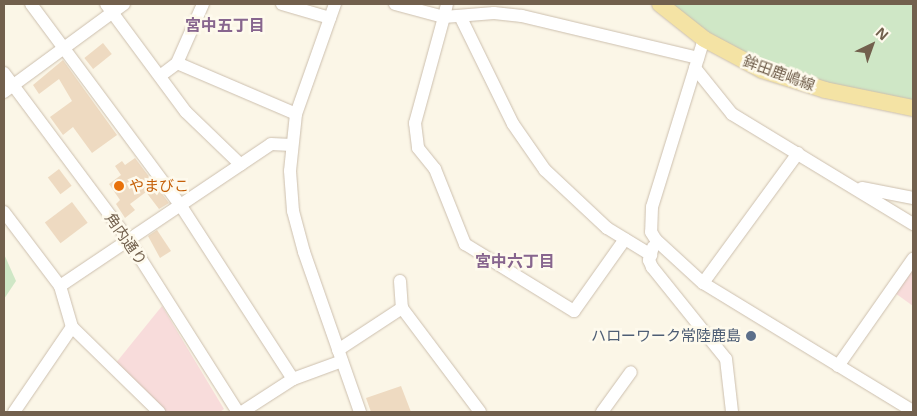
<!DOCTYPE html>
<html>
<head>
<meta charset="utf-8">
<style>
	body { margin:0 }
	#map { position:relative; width:917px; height:416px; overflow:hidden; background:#fbf6e7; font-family:"Open Sans","Noto Sans JP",sans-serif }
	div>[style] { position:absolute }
	.medical>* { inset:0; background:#f8dcdb }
	.green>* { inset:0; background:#cfe7c6 }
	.building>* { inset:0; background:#eedac1; transform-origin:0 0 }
	.roads { filter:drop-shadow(0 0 1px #ccbfae) drop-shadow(0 0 1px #ccbfae) }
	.minor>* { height:12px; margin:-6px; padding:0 6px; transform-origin:6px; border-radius:6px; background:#fff }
	.major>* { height:16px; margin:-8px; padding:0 8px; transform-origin:8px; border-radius:8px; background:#f4e3a4 }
	.dots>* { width:14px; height:14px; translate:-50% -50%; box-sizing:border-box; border:2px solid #fefaed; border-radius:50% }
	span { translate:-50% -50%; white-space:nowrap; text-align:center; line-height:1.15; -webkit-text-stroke:5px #fefaed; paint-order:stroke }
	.street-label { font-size:15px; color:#72604d }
	.food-label { font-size:15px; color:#c56008 }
	.left { translate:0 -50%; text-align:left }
	.service-label { font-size:15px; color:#4e5e75 }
	.right { translate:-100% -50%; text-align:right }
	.neighbourhood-label { font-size:16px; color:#87658e; font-weight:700 }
	.frame { position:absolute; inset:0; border:5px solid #72604d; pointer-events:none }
	.north { position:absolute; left:847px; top:20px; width:50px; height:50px; -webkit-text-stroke:4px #fefaed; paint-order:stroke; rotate:42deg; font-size:14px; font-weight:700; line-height:20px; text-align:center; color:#72604d }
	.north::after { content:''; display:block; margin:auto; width:18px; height:22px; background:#72604d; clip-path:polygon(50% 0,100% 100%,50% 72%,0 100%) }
</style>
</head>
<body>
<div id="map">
	<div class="medical">
		<i style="clip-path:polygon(913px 265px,913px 306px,895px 293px)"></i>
		<i style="clip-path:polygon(162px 306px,224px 409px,220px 412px,167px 412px,115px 364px)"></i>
	</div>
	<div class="green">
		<i style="clip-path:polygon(669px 4px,913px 4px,913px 101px,829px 86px,736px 52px)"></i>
		<i style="clip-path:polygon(4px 254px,16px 281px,4px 299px)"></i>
	</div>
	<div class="building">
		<i style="left:103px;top:43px;width:14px;height:24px;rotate:51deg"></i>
		<i style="clip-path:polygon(63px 60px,117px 135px,92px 153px,73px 127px,63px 135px,50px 117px,72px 101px,59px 79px,39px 94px,33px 85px)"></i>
		<i style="clip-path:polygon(135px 158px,169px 203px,159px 209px,146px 192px,130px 204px,135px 210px,125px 218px,116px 204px,120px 200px,109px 184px,121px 175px,115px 166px,122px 161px,125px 165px)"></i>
		<i style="left:59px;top:169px;width:21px;height:14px;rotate:53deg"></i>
		<i style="left:72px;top:202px;width:26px;height:34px;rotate:53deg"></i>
		<i style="clip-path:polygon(157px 230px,171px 251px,160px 258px,148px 236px)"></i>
		<i style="clip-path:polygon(401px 386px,411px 412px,371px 412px,366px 398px)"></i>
	</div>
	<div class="roads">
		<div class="minor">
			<i style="left:31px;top:4px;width:252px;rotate:53.4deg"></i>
			<i style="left:181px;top:206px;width:206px;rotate:57.1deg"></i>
			<i style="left:106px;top:4px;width:134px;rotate:53.5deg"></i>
			<i style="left:186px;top:112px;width:76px;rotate:43.9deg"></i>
			<i style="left:282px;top:4px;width:50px;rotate:16.3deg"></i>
			<i style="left:335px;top:4px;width:117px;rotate:109.5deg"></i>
			<i style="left:296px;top:114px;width:57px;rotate:96deg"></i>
			<i style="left:290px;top:171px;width:40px;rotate:85.7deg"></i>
			<i style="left:293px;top:211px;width:42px;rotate:75deg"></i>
			<i style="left:304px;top:252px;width:170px;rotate:70.7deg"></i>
			<i style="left:395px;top:4px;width:51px;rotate:14.9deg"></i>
			<i style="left:444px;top:17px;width:110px;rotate:105.3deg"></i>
			<i style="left:415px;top:123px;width:25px;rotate:83deg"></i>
			<i style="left:418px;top:148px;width:27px;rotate:51deg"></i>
			<i style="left:435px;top:169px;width:81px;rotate:68.2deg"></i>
			<i style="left:465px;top:244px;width:128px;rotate:31.6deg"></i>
			<i style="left:574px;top:311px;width:88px;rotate:-54.7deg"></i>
			<i style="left:447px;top:4px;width:13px;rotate:103deg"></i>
			<i style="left:444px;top:17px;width:50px;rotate:-4.6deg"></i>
			<i style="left:494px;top:13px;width:28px;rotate:6deg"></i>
			<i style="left:522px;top:16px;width:181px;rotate:13.4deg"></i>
			<i style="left:461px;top:18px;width:118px;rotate:63.9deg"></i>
			<i style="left:513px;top:124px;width:56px;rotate:55.2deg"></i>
			<i style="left:545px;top:170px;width:85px;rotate:43.1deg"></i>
			<i style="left:607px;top:228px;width:52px;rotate:31.5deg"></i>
			<i style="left:704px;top:39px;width:176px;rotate:107.2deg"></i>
			<i style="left:652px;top:207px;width:25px;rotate:92deg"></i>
			<i style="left:651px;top:232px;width:9px;rotate:58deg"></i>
			<i style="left:656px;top:240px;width:64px;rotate:42.5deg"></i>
			<i style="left:703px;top:283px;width:246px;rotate:31.4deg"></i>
			<i style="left:177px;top:63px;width:129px;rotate:23.2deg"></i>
			<i style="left:695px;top:68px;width:59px;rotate:51.2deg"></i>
			<i style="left:732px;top:114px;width:212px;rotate:31.3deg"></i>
			<i style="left:4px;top:73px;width:211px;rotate:53.3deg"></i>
			<i style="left:130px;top:242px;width:201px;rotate:57.6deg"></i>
			<i style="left:160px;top:76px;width:21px;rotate:-37deg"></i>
			<i style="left:177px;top:63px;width:64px;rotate:-66.2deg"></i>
			<i style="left:4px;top:92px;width:149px;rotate:-36.3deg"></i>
			<i style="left:862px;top:188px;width:52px;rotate:11.1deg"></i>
			<i style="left:4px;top:212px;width:93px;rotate:52.9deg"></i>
			<i style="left:60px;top:286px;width:43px;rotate:73.7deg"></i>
			<i style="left:72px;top:327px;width:103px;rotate:124.3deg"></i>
			<i style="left:653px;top:247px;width:14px;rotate:107deg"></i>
			<i style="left:649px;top:260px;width:8px;rotate:67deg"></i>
			<i style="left:652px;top:267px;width:118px;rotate:51.2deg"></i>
			<i style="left:726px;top:359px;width:53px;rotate:83.5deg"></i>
			<i style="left:400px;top:281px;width:27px;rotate:86deg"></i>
			<i style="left:402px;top:308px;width:130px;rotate:53.1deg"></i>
			<i style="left:703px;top:283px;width:161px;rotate:-53.8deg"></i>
			<i style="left:60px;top:286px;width:254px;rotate:-33.9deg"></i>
			<i style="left:271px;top:144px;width:21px;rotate:3deg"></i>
			<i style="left:72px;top:327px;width:122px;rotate:44.3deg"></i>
			<i style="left:338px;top:350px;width:77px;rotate:-33.3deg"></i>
			<i style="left:838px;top:366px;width:131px;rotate:-55deg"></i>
			<i style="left:242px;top:412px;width:61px;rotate:-32.9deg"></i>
			<i style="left:293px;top:379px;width:52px;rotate:-20.2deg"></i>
			<i style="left:602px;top:412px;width:49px;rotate:-54.1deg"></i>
		</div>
		<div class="major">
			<i style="left:660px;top:4px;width:56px;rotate:38.5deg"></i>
			<i style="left:704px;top:39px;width:66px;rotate:28.1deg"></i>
			<i style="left:762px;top:70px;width:66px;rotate:17.6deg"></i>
			<i style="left:825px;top:90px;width:90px;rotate:11.6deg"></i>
		</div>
	</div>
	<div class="dots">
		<i style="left:119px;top:186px;background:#e8710a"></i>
		<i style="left:751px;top:336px;background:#5c6f8a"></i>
	</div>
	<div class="street-label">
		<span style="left:779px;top:73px;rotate:20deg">鉾田鹿嶋線</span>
		<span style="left:126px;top:239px;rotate:55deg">角内通り</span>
	</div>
	<div class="food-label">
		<span class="left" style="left:129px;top:186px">やまびこ</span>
	</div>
	<div class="service-label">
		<span class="right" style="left:741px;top:336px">ハローワーク常陸鹿島</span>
	</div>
	<div class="neighbourhood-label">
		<span style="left:225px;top:25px">宮中五丁目</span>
		<span style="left:515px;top:261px">宮中六丁目</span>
	</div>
	<div class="frame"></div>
	<div class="north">N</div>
</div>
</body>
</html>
